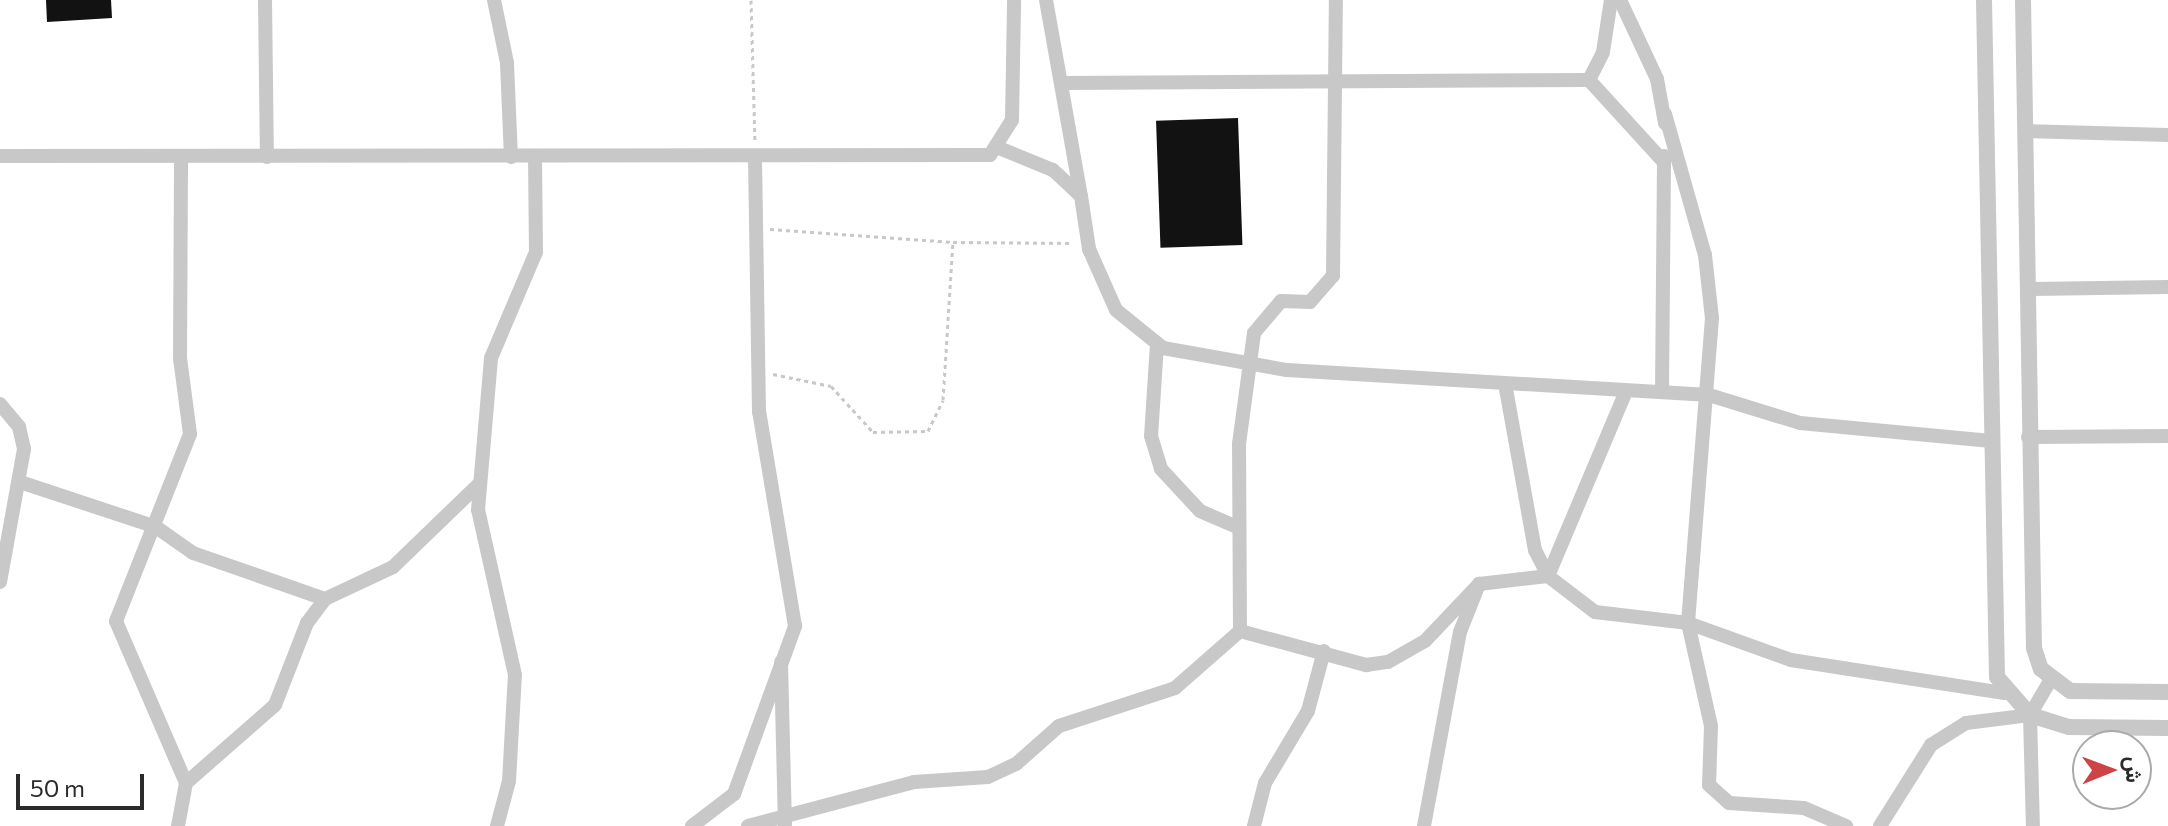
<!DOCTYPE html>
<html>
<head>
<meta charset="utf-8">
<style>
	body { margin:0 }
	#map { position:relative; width:2168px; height:826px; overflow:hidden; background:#fff; font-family:Commissioner,Vazirmatn,sans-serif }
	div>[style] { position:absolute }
	.building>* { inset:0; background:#121212; transform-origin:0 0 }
	.path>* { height:3px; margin-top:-1.5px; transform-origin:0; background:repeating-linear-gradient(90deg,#c8c8c8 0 4px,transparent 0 8px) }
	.minor>* { height:14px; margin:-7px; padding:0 7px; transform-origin:7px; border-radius:7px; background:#c8c8c8 }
	.tertiary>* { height:16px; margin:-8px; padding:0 8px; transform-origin:8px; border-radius:8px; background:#c8c8c8 }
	span { translate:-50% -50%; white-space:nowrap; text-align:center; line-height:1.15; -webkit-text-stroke:8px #fff; paint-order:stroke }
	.north { position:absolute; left:2072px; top:730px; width:80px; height:80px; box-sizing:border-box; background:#fff; border:2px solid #aaa; border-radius:50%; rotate:89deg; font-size:22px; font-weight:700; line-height:32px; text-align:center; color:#2b2b2b }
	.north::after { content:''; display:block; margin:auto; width:28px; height:36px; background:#cd4346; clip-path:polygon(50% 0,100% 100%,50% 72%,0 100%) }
	.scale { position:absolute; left:16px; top:774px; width:128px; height:36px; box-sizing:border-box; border:4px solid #2b2b2b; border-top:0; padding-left:10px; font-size:24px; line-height:28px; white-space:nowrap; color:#2b2b2b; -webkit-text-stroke:6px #fff; paint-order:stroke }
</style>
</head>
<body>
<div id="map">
	<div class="building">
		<i style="clip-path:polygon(46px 0,111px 0,112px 18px,47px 22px)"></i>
		<i style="left:1238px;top:118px;width:127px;height:82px;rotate:88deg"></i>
	</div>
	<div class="path">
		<i style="left:751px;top:0;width:140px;rotate:88.4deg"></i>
		<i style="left:770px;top:229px;width:183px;rotate:4.1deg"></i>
		<i style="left:773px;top:374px;width:59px;rotate:11.7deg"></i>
		<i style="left:831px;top:386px;width:62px;rotate:47.6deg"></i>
		<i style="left:873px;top:432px;width:55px;rotate:-1deg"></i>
		<i style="left:928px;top:431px;width:34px;rotate:-64deg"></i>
		<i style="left:943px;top:400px;width:158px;rotate:-86.4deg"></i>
		<i style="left:953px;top:242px;width:120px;rotate:0.5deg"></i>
	</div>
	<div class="minor">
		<i style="left:265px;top:0;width:157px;rotate:89.3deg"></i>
		<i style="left:494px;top:0;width:64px;rotate:78.3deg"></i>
		<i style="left:507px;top:63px;width:94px;rotate:87.6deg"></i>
		<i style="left:1046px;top:0;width:199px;rotate:79.9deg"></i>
		<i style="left:1620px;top:0;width:87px;rotate:64.9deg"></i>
		<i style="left:1657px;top:79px;width:45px;rotate:79.7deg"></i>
		<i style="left:1589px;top:80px;width:31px;rotate:-63deg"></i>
		<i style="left:1603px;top:52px;width:53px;rotate:-81.3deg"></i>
		<i style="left:1064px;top:83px;width:525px;rotate:-0.33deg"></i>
		<i style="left:1589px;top:80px;width:111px;rotate:47.6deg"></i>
		<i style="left:1665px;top:114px;width:147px;rotate:74.2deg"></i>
		<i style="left:1705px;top:255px;width:63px;rotate:83.7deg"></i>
		<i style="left:1712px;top:318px;width:306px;rotate:94.5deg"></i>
		<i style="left:1688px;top:623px;width:106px;rotate:77.4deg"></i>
		<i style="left:1711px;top:726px;width:59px;rotate:91.9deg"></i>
		<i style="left:1709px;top:785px;width:27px;rotate:42deg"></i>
		<i style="left:1729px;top:803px;width:75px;rotate:3.8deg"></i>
		<i style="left:1804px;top:808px;width:46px;rotate:23.2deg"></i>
		<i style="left:2025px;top:131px;width:143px;rotate:1.6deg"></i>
		<i style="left:999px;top:148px;width:58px;rotate:22.2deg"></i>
		<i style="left:1053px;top:170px;width:38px;rotate:43deg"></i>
		<i style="left:1081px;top:196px;width:54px;rotate:81.4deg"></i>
		<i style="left:1089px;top:249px;width:67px;rotate:66.1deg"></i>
		<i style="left:1116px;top:310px;width:60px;rotate:39deg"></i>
		<i style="left:1163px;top:348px;width:126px;rotate:10.1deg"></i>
		<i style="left:1287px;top:370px;width:423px;rotate:3.4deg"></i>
		<i style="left:1709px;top:395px;width:95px;rotate:17.1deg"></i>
		<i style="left:1800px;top:423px;width:192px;rotate:5.4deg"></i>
		<i style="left:0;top:156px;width:990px;rotate:-0.06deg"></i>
		<i style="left:990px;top:155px;width:41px;rotate:-57.8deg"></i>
		<i style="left:1012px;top:120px;width:120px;rotate:-89deg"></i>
		<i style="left:2027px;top:289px;width:141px;rotate:-0.8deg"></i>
		<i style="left:1157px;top:344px;width:92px;rotate:93.7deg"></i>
		<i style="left:1151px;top:436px;width:34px;rotate:73deg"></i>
		<i style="left:1161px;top:469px;width:57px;rotate:47.1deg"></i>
		<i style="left:1200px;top:511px;width:40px;rotate:23.4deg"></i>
		<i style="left:1506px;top:389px;width:164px;rotate:79.8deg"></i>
		<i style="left:1535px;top:550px;width:29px;rotate:63deg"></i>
		<i style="left:1548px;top:576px;width:59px;rotate:37.5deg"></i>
		<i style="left:1595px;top:612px;width:94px;rotate:6.7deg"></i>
		<i style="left:1688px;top:623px;width:109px;rotate:19.8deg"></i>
		<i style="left:1791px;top:660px;width:216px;rotate:8.8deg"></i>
		<i style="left:1662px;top:392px;width:236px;rotate:-89.5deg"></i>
		<i style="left:0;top:404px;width:30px;rotate:50deg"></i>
		<i style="left:19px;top:427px;width:23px;rotate:77deg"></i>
		<i style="left:24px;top:449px;width:135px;rotate:100.2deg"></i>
		<i style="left:2028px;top:437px;width:140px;rotate:-0.4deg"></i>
		<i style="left:23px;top:483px;width:140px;rotate:18.3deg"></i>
		<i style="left:156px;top:527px;width:45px;rotate:35.1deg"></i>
		<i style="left:193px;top:553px;width:140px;rotate:19.2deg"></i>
		<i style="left:1240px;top:631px;width:131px;rotate:15.1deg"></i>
		<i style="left:1366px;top:665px;width:22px;rotate:-8deg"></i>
		<i style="left:1388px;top:662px;width:43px;rotate:-29.6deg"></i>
		<i style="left:1425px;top:641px;width:79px;rotate:-46.5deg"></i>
		<i style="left:1479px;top:584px;width:69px;rotate:-6.6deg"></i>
		<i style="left:1548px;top:576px;width:201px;rotate:-67.1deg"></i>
		<i style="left:781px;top:662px;width:163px;rotate:88.6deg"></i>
		<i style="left:2030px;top:715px;width:111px;rotate:88.5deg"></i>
		<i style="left:186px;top:783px;width:118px;rotate:-41.2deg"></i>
		<i style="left:275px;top:705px;width:88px;rotate:-68.7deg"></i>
		<i style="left:307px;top:623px;width:30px;rotate:-53deg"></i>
		<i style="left:325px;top:599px;width:75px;rotate:-25.2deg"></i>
		<i style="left:393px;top:567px;width:121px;rotate:-44deg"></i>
		<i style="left:178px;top:826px;width:44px;rotate:-79.5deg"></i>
		<i style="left:186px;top:783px;width:176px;rotate:-113.4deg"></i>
		<i style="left:116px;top:621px;width:201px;rotate:-68.4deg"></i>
		<i style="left:190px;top:434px;width:77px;rotate:-97.5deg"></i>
		<i style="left:180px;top:358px;width:201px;rotate:-89.7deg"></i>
		<i style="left:497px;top:826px;width:47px;rotate:-75.1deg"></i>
		<i style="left:509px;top:781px;width:106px;rotate:-86.8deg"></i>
		<i style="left:515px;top:675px;width:169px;rotate:-102.6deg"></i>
		<i style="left:478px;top:510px;width:153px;rotate:-85.1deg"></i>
		<i style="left:491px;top:358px;width:115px;rotate:-67deg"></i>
		<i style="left:536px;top:252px;width:95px;rotate:-90.6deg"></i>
		<i style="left:692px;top:826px;width:53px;rotate:-37.3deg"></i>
		<i style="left:734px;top:794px;width:179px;rotate:-70deg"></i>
		<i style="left:795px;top:626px;width:217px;rotate:-99.5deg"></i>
		<i style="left:759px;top:412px;width:255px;rotate:-90.9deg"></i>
		<i style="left:748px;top:826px;width:172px;rotate:-14.8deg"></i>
		<i style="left:914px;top:782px;width:74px;rotate:-3.9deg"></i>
		<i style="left:988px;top:777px;width:31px;rotate:-25deg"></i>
		<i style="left:1016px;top:764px;width:57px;rotate:-41.5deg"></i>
		<i style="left:1059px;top:726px;width:122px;rotate:-18.1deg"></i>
		<i style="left:1175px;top:688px;width:86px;rotate:-41.2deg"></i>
		<i style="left:1240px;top:631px;width:187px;rotate:-90.3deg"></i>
		<i style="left:1239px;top:444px;width:112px;rotate:-82.3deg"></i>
		<i style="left:1254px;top:333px;width:42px;rotate:-49.8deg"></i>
		<i style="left:1281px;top:301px;width:29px;rotate:2deg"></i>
		<i style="left:1310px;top:302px;width:35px;rotate:-49deg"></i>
		<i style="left:1333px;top:276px;width:276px;rotate:-89.4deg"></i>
		<i style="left:1254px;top:826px;width:44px;rotate:-75.7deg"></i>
		<i style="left:1265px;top:783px;width:84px;rotate:-59.2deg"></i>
		<i style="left:1308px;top:711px;width:62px;rotate:-75.1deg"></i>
		<i style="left:1424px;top:826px;width:197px;rotate:-79.5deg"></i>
		<i style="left:1460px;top:632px;width:52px;rotate:-68.4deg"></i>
		<i style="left:1880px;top:826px;width:96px;rotate:-57.8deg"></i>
		<i style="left:1931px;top:745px;width:41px;rotate:-32.2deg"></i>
		<i style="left:1966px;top:723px;width:64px;rotate:-7.1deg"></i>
		<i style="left:2030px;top:715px;width:42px;rotate:-59.7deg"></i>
	</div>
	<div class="tertiary">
		<i style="left:1984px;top:0;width:677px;rotate:88.9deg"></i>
		<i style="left:1997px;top:677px;width:50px;rotate:49deg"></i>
		<i style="left:2030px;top:715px;width:41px;rotate:17.1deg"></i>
		<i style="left:2069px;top:727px;width:99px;rotate:0.6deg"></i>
		<i style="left:2023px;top:0;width:648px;rotate:89.03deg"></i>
		<i style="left:2034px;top:648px;width:22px;rotate:72deg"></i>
		<i style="left:2041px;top:669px;width:36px;rotate:37deg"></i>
		<i style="left:2070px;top:691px;width:98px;rotate:0.6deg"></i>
	</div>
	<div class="north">ش</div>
	<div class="scale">50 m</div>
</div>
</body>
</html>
